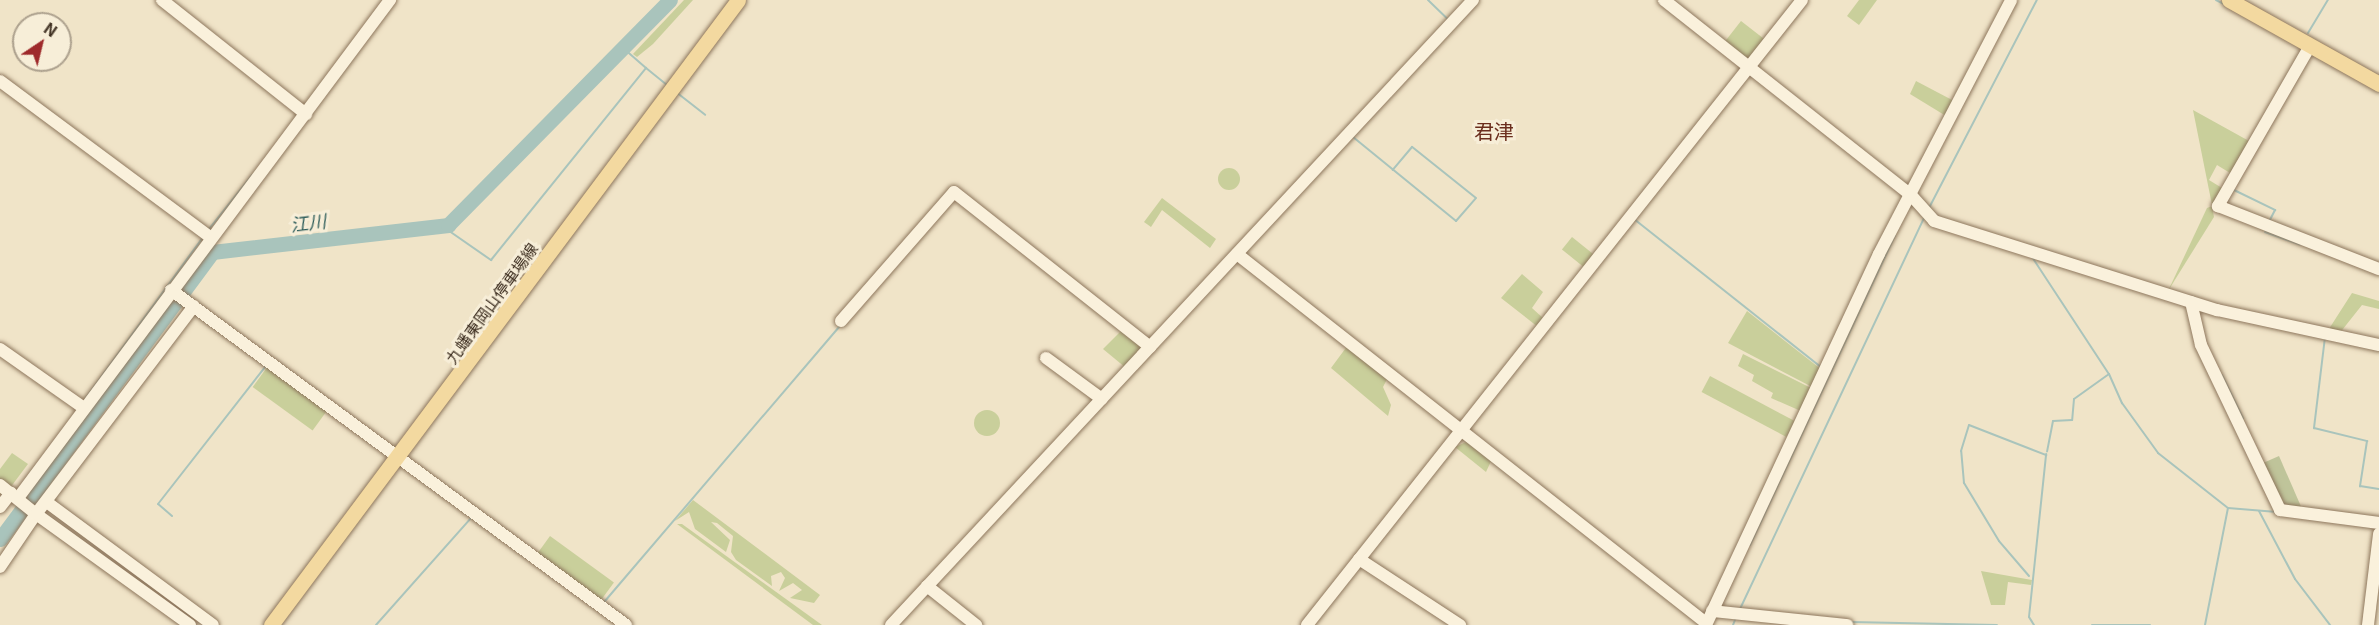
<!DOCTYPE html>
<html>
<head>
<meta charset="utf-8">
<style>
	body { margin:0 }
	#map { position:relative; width:2379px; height:625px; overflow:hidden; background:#f0e4c8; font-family:Georgia,"Noto Sans JP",serif }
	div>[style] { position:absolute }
	.green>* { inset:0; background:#c9cf9b; transform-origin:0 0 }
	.round { border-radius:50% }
	.cemetery>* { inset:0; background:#bfc49a }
	.stream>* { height:2px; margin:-1px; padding:0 1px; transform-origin:1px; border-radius:1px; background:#a9c4bc }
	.river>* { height:15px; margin:-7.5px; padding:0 7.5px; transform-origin:7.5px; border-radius:7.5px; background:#a9c4bc }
	.roads { filter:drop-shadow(0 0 2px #8d765c) drop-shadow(0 0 2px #8d765c) }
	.minor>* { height:12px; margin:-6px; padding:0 6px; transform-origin:6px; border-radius:6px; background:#faf1dc }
	.major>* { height:15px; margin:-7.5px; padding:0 7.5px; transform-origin:7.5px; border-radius:7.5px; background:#f3d9a0 }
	span { translate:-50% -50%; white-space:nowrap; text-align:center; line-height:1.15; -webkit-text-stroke:6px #f7eed8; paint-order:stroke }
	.street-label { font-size:16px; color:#3d2e20 }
	.water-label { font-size:18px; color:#2f5d5a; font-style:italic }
	.quarter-label { font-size:20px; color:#6b2e1e }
	.north { position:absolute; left:12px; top:12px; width:60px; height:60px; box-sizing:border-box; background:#f7eed8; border:2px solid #ada18e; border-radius:50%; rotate:35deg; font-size:16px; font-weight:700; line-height:24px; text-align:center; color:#3d2e20 }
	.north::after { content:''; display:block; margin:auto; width:21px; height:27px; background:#9e2a2b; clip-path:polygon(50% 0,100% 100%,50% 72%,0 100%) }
</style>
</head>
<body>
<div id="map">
	<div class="green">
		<i style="clip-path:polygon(684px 0,693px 0,653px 44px,637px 57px,633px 54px)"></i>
		<i style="clip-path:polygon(1859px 0,1877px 0,1859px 25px,1847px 16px)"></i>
		<i style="left:1741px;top:21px;width:29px;height:27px;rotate:38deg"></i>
		<i style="clip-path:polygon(1916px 81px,1954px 101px,1946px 116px,1910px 94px)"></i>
		<i style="clip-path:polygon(2193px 110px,2249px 141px,2230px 173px,2217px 165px,2209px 180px,2222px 188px,2212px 205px)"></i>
		<i class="round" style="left:1218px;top:168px;width:22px;height:22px"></i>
		<i style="clip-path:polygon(1162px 198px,1216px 239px,1210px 248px,1162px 210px,1151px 227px,1144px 222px)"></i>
		<i style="clip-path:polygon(2212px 206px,2214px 217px,2168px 291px,2207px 208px)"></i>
		<i style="left:1572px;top:237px;width:28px;height:16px;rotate:39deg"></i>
		<i style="clip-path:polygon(1522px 274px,1543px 292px,1532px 308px,1544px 319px,1538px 327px,1501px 298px)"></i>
		<i style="clip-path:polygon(2352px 293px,2379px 301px,2379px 309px,2362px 305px,2339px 334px,2327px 332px)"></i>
		<i style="clip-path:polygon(1747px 311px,1822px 370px,1814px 388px,1728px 343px)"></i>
		<i style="clip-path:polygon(1121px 331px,1145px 349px,1126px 368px,1103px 349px)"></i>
		<i style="clip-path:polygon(1348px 345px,1388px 377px,1383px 387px,1391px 405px,1388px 416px,1331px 368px)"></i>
		<i style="clip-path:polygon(1743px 354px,1813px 389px,1803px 412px,1771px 398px,1773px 393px,1752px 381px,1754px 375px,1738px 366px)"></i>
		<i style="left:268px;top:366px;width:74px;height:26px;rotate:36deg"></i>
		<i style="left:1710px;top:376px;width:96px;height:18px;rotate:28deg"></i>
		<i class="round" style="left:974px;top:410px;width:26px;height:26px"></i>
		<i style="clip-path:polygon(1468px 441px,1492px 459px,1486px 472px,1455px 447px)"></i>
		<i style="clip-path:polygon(12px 453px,28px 464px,10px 488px,0 480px,0 469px)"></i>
		<i style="clip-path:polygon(693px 500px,820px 595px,814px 603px,790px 598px,802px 590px,793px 583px,779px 591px,785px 578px,781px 572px,771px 576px,772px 586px,736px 560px,731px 552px,733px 536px,717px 523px,711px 522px,730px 540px,726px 552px,695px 529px,689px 512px,675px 521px)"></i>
		<i style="clip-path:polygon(677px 524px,682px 524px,822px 625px,813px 625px)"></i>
		<i style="left:550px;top:536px;width:79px;height:24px;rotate:36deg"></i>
		<i style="clip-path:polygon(1981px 571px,2032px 580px,2031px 585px,2008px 582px,2005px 605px,1991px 605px)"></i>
	</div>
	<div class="cemetery">
		<i style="clip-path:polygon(2279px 456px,2303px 511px,2283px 509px,2263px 463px)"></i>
	</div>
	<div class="stream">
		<i style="left:1428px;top:0;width:28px;rotate:44deg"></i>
		<i style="left:2216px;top:0;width:9px;rotate:27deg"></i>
		<i style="left:2308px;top:33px;width:39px;rotate:-59deg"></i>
		<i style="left:646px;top:68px;width:27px;rotate:39deg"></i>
		<i style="left:676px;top:92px;width:37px;rotate:38deg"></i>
		<i style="left:1353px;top:137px;width:133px;rotate:39.2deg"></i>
		<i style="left:1456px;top:221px;width:30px;rotate:-49deg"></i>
		<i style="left:1476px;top:198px;width:82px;rotate:-141.4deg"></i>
		<i style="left:1412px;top:147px;width:30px;rotate:130deg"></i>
		<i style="left:2234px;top:190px;width:46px;rotate:26deg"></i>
		<i style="left:2275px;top:210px;width:11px;rotate:117deg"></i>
		<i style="left:1929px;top:208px;width:234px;rotate:-62.6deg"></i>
		<i style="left:1634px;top:219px;width:240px;rotate:38.4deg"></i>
		<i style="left:442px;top:226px;width:60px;rotate:34.8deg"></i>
		<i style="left:491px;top:260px;width:247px;rotate:-51.1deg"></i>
		<i style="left:646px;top:68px;width:30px;rotate:-139deg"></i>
		<i style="left:209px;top:229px;width:69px;rotate:-51.5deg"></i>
		<i style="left:2265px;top:232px;width:37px;rotate:20deg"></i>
		<i style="left:2032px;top:257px;width:140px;rotate:56.7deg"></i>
		<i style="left:2109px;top:374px;width:43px;rotate:144.5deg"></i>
		<i style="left:2074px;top:399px;width:21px;rotate:95deg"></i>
		<i style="left:2072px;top:420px;width:19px;rotate:177deg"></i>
		<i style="left:2053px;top:421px;width:31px;rotate:101deg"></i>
		<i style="left:2325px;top:337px;width:92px;rotate:96.9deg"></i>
		<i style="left:2314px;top:428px;width:55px;rotate:13.8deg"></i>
		<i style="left:2367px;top:441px;width:46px;rotate:98.8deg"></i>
		<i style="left:2360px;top:486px;width:19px;rotate:9deg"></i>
		<i style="left:2109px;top:374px;width:32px;rotate:66deg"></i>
		<i style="left:2122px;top:403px;width:62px;rotate:54.2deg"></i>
		<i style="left:2158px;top:453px;width:89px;rotate:38.2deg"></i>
		<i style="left:2228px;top:508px;width:49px;rotate:4.7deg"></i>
		<i style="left:2222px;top:375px;width:48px;rotate:64deg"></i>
		<i style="left:85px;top:399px;width:202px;rotate:-53.9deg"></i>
		<i style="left:29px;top:500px;width:9px;rotate:18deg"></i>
		<i style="left:2259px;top:511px;width:77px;rotate:62.1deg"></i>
		<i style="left:2295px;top:579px;width:58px;rotate:52.7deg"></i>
		<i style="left:172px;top:516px;width:18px;rotate:-139deg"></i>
		<i style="left:158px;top:504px;width:175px;rotate:-52deg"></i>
		<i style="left:1750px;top:545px;width:342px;rotate:-64.9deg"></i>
		<i style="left:2029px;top:576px;width:46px;rotate:-130.6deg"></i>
		<i style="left:1999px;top:541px;width:68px;rotate:-121.1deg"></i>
		<i style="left:1964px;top:483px;width:32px;rotate:-95deg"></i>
		<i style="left:1961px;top:451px;width:27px;rotate:-73deg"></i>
		<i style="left:1969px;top:425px;width:83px;rotate:21.3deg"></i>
		<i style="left:605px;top:601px;width:362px;rotate:-49.5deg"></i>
		<i style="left:1740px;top:609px;width:432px;rotate:-64.8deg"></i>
		<i style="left:1851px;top:622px;width:146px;rotate:1.2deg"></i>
		<i style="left:376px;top:625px;width:144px;rotate:-48.4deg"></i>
		<i style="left:1733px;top:625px;width:9px;rotate:-69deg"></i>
		<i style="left:2034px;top:625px;width:9px;rotate:-122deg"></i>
		<i style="left:2029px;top:617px;width:164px;rotate:-84deg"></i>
		<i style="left:2092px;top:625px;width:58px"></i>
		<i style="left:2205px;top:625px;width:119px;rotate:-78.9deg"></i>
	</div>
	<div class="river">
		<i style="left:0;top:539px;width:357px;rotate:-53.5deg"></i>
		<i style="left:212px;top:252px;width:238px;rotate:-6.5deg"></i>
		<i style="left:448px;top:225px;width:316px;rotate:-45.4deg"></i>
	</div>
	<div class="roads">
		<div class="minor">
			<i style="left:162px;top:0;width:184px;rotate:38.4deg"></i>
			<i style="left:1664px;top:0;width:313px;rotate:38.3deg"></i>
			<i style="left:1910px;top:194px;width:36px;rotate:48deg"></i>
			<i style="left:1934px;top:221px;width:297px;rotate:17.5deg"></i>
			<i style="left:2217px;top:310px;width:166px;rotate:12.2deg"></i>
			<i style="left:2310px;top:46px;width:185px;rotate:119.9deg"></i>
			<i style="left:2218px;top:206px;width:173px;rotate:21.4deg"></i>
			<i style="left:0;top:81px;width:262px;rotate:36.6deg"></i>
			<i style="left:1237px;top:254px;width:597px;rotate:38.19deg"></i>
			<i style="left:171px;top:290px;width:565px;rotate:36.36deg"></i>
			<i style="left:2191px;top:302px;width:44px;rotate:76.9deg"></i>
			<i style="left:2201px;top:345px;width:183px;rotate:64.4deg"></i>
			<i style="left:2280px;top:510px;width:100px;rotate:7.5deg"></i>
			<i style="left:841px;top:321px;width:171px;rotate:-48.8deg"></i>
			<i style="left:954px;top:192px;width:250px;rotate:38.3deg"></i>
			<i style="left:0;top:349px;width:103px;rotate:35.1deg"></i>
			<i style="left:1046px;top:358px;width:69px;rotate:36.2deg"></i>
			<i style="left:0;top:485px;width:46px;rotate:38.9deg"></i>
			<i style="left:36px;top:514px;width:64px;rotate:124.2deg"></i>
			<i style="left:18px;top:498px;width:622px;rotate:-53.24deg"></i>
			<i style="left:48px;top:503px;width:205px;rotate:36.5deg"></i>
			<i style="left:0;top:507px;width:18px;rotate:-52deg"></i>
			<i style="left:1359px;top:559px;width:121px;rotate:33.2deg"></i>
			<i style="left:927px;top:586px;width:63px;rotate:38.5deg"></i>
			<i style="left:1712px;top:611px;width:136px;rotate:5.9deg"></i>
			<i style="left:190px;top:625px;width:190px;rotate:-144.2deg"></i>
			<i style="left:36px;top:514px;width:261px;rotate:-52.8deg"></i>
			<i style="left:891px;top:625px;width:854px;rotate:-47.04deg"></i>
			<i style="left:1307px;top:625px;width:797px;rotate:-51.62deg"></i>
			<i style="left:1706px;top:625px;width:409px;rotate:-65deg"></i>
			<i style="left:1879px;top:254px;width:286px;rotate:-62.5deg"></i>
			<i style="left:2368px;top:625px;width:92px;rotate:-83.1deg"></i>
		</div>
		<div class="major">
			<i style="left:2229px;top:0;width:172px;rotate:29.2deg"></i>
			<i style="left:271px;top:625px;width:780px;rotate:-53.23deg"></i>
		</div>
	</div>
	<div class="street-label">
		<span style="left:491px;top:303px;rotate:-54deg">九蟠東岡山停車場線</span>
	</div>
	<div class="water-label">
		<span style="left:308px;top:222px;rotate:-7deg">江川</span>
	</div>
	<div class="quarter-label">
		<span style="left:1494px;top:130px">君津</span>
	</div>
	<div class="north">N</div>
</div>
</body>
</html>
